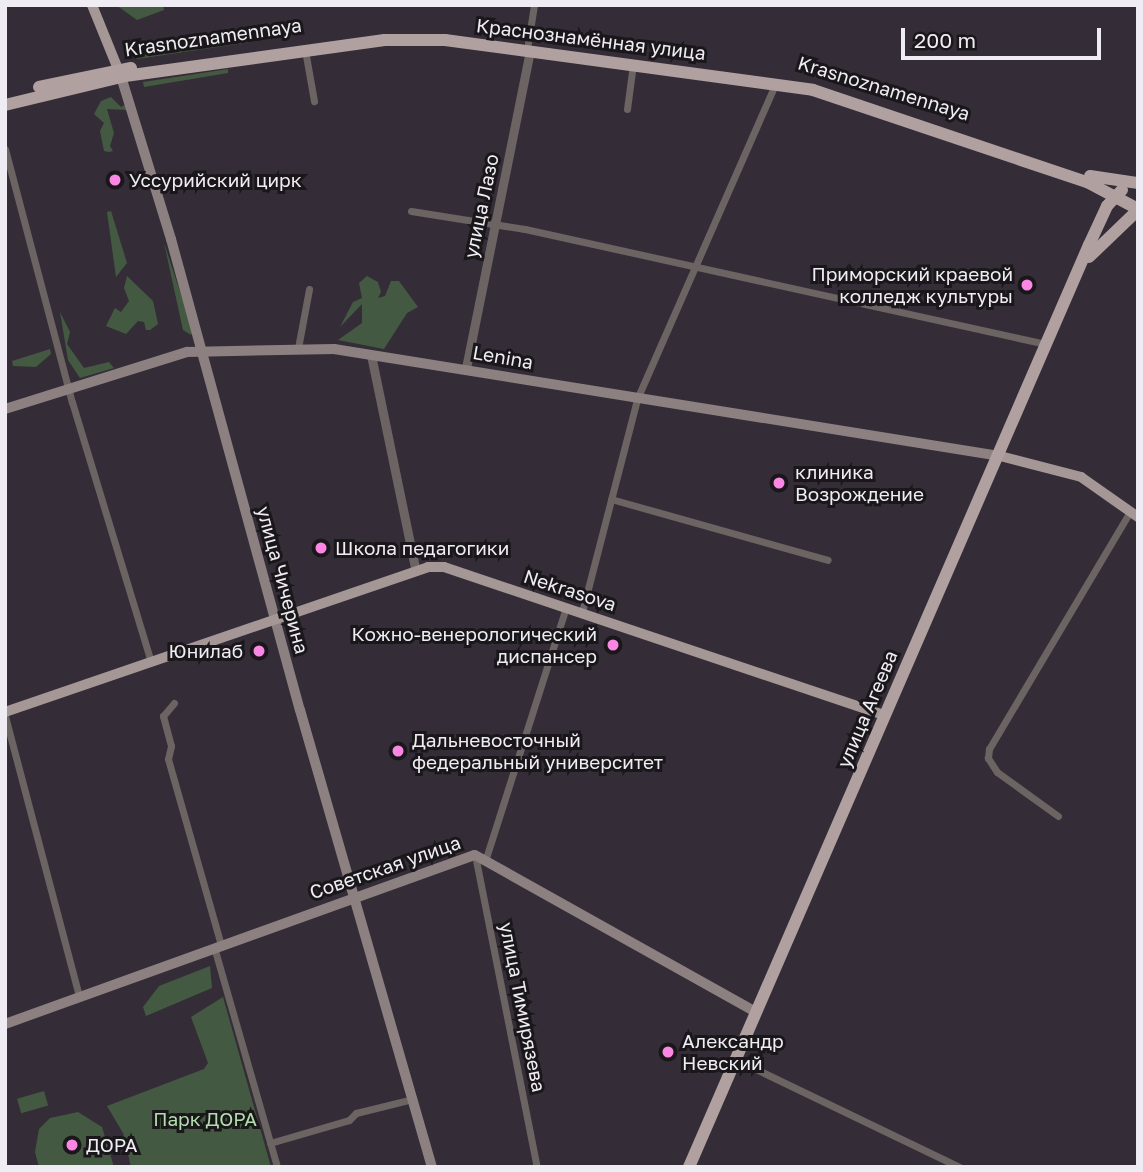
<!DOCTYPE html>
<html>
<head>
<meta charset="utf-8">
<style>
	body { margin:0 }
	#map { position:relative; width:1143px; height:1172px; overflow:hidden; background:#342d37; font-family:"Golos Text",sans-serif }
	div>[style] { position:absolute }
	.green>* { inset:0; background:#445941; transform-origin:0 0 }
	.minor>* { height:7px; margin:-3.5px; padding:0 3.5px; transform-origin:3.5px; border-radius:3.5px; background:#6b6463 }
	.tertiary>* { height:9px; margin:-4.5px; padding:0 4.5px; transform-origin:4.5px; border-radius:4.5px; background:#6b6463 }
	.secondary>* { height:10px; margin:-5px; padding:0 5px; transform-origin:5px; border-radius:5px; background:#8c8180 }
	.primary>* { height:10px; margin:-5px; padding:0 5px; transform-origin:5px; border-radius:5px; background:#a59796 }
	.trunk>* { height:12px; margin:-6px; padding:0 6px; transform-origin:6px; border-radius:6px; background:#b0a1a0 }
	.dots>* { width:19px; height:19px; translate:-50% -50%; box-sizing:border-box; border:4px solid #1a171b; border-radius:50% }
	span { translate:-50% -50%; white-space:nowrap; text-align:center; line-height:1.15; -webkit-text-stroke:6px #1a171b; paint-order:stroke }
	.street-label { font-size:19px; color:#f0ecf3 }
	.poi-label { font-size:19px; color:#f0ecf3 }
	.left { translate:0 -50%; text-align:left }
	.right { translate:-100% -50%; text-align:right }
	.park-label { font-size:19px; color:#b1deab }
	.frame { position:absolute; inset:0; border:7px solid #f0ecf3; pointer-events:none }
	.scale { position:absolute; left:901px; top:28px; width:200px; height:32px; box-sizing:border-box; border:4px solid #f0ecf3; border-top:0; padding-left:9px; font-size:21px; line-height:24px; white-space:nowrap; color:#f0ecf3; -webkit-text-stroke:5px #1a171b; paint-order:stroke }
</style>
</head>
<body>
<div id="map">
	<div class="green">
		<i style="clip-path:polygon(116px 5px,163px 5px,164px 10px,137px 20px)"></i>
		<i style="clip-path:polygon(285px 37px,137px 59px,137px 55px)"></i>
		<i style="clip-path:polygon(228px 69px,228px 73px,144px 87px,143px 82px)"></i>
		<i style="clip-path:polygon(111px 97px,121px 107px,126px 104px,127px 110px,107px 109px,114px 133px,110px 146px,113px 151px,109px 152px,104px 151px,100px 131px,104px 123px,94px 114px,101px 101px)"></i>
		<i style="clip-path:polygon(111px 211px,127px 263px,116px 277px,107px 212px)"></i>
		<i style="clip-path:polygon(164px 243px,193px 331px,191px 335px,183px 330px)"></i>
		<i style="clip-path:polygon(127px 276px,153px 301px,158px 324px,150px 330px,146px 330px,144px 322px,138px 321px,126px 334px,106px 326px,115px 308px,121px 312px,129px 301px,124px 288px)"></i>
		<i style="clip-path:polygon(367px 276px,378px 282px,381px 292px,378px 298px,385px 296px,391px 281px,399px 281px,418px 307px,407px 313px,384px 349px,338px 340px,362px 323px,362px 304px,340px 327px,353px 302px,362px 298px,359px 283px)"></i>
		<i style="clip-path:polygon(60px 312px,70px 332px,67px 344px,84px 368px,109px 362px,114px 368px,80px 378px,68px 360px)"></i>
		<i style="clip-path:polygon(50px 349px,51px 354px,36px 367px,13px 366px,12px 361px)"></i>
		<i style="clip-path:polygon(210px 966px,212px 988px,146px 1016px,143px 1007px,159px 986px)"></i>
		<i style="clip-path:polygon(223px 997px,271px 1167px,131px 1167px,123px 1133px,107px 1106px,204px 1069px,208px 1063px,191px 1017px)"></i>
		<i style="left:44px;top:1091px;width:15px;height:28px;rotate:74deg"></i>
		<i style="clip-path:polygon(78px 1112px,102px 1127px,114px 1167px,39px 1167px,35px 1152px,39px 1129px,50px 1118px)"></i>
	</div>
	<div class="minor">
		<i style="left:528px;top:43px;width:38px;rotate:-81deg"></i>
		<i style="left:305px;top:50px;width:52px;rotate:80deg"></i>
		<i style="left:627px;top:109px;width:45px;rotate:-82.4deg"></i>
		<i style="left:5px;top:149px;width:262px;rotate:75.2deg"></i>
		<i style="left:72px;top:402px;width:272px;rotate:73.1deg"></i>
		<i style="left:411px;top:211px;width:115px;rotate:9deg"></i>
		<i style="left:525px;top:229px;width:534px;rotate:12.45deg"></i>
		<i style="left:298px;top:348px;width:60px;rotate:-79.4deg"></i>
		<i style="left:611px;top:499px;width:225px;rotate:15.7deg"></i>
		<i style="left:582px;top:612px;width:220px;rotate:-75.5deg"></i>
		<i style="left:637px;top:399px;width:344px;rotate:-66.3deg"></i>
		<i style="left:174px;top:703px;width:17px;rotate:130deg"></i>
		<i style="left:163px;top:716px;width:31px;rotate:75deg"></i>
		<i style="left:171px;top:746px;width:13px;rotate:103deg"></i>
		<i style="left:168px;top:759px;width:193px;rotate:74.1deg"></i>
		<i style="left:5px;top:716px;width:290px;rotate:75.2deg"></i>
		<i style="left:1058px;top:816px;width:75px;rotate:-144.2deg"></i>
		<i style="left:997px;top:772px;width:17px;rotate:-123deg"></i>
		<i style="left:988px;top:758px;width:9px;rotate:-84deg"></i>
		<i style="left:989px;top:749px;width:276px;rotate:-59.3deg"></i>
		<i style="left:475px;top:855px;width:318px;rotate:78.8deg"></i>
		<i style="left:486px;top:858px;width:263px;rotate:-72.3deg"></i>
		<i style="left:214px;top:947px;width:229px;rotate:74deg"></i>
		<i style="left:735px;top:1059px;width:249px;rotate:25.7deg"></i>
		<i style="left:270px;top:1143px;width:82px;rotate:-16.2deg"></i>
		<i style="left:349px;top:1120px;width:10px;rotate:-45deg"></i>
		<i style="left:356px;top:1113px;width:59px;rotate:-13.8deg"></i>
	</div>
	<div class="tertiary">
		<i style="left:371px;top:355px;width:217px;rotate:78.3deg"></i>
		<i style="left:466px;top:368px;width:324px;rotate:-78.6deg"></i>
	</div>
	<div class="secondary">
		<i style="left:119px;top:70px;width:177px;rotate:72.9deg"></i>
		<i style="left:171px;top:239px;width:488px;rotate:74.7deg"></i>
		<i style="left:300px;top:710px;width:476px;rotate:73.9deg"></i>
		<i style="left:5px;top:409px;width:191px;rotate:-17.4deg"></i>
		<i style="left:187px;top:352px;width:147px;rotate:-1.2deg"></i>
		<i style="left:334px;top:349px;width:675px;rotate:9.13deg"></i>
		<i style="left:5px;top:1024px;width:499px;rotate:-19.8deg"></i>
		<i style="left:475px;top:855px;width:322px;rotate:29.2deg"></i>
	</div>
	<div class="primary">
		<i style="left:92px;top:5px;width:69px;rotate:67.9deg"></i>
		<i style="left:1000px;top:456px;width:84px;rotate:14.5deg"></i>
		<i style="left:1081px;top:477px;width:70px;rotate:35.1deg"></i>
		<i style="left:5px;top:712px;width:447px;rotate:-18.9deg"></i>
		<i style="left:428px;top:567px;width:16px"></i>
		<i style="left:444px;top:567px;width:465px;rotate:18.6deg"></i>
	</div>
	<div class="trunk">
		<i style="left:39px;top:87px;width:94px;rotate:-11.7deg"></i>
		<i style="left:5px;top:105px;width:123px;rotate:-13.6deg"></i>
		<i style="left:125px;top:76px;width:262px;rotate:-7.9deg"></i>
		<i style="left:385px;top:40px;width:60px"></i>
		<i style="left:445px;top:40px;width:371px;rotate:7.7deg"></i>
		<i style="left:813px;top:90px;width:289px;rotate:18.6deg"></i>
		<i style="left:1087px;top:182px;width:58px;rotate:27.9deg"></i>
		<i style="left:1090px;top:176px;width:49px;rotate:8.3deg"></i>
		<i style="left:1089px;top:257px;width:68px;rotate:-43.8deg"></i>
		<i style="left:689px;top:1167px;width:1005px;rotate:-66.55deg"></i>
		<i style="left:1089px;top:245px;width:43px;rotate:-65.2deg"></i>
		<i style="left:1107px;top:206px;width:22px;rotate:-47deg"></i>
	</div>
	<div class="dots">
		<i style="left:115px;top:180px;background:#fc86e4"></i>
		<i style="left:1027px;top:285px;background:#fc86e4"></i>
		<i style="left:779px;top:483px;background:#fc86e4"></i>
		<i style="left:321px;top:548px;background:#fc86e4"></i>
		<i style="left:613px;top:645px;background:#fc86e4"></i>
		<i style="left:259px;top:651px;background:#fc86e4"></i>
		<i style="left:398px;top:751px;background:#fc86e4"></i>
		<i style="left:668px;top:1052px;background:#fc86e4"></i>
		<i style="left:72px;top:1145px;background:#fc86e4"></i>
	</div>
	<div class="street-label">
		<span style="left:213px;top:37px;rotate:-8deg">Krasnoznamennaya</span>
		<span style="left:591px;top:39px;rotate:7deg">Краснознамённая улица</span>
		<span style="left:884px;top:88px;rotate:17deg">Krasnoznamennaya</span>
		<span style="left:481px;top:206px;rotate:-78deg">улица Лазо</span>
		<span style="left:503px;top:357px;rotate:10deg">Lenina</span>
		<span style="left:283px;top:580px;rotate:75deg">улица Чичерина</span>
		<span style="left:570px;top:590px;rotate:18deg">Nekrasova</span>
		<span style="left:867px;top:709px;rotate:-67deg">улица Агеева</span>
		<span style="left:385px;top:867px;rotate:-19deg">Советская улица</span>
		<span style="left:523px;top:1007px;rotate:79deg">улица Тимирязева</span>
	</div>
	<div class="poi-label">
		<span class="left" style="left:129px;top:180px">Уссурийский цирк</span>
		<span class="right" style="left:1013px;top:285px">Приморский краевой<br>колледж культуры</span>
		<span class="left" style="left:795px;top:483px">клиника<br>Возрождение</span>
		<span class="left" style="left:335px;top:548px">Школа педагогики</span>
		<span class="right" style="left:597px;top:645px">Кожно-венерологический<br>диспансер</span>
		<span class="right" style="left:243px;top:651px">Юнилаб</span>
		<span class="left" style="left:412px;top:751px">Дальневосточный<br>федеральный университет</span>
		<span class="left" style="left:682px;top:1052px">Александр<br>Невский</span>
		<span class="left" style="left:86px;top:1145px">ДОРА</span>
	</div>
	<div class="park-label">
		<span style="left:205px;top:1119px">Парк ДОРА</span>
	</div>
	<div class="frame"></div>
	<div class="scale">200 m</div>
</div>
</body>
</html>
